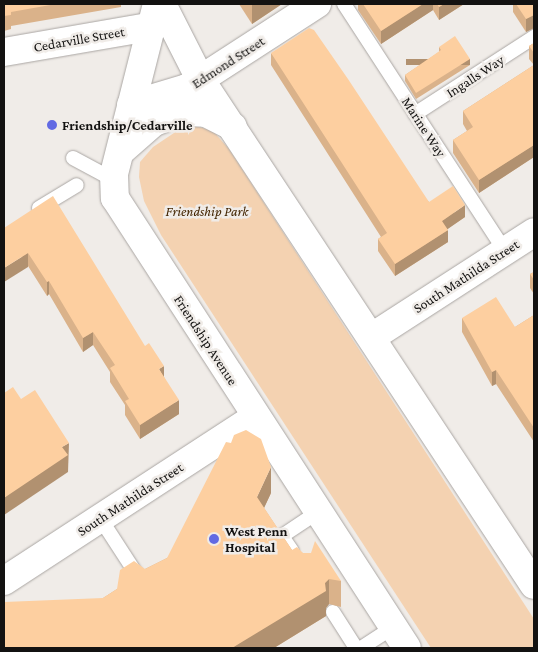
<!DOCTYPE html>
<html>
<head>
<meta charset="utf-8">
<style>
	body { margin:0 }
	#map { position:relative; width:538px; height:652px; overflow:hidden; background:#f0ece8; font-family:"Crimson Pro",serif }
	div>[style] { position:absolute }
	.green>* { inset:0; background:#f4d2b1 }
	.roads { filter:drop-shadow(0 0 1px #aaa6a3) drop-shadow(0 0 1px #aaa6a3) }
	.service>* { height:14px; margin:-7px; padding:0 7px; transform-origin:7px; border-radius:7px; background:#fff }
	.minor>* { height:28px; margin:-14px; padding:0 14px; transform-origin:14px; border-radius:14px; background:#fff }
	.tertiary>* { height:28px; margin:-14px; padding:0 14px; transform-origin:14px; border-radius:14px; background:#fff }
	.wall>* { inset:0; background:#dab28a }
	.shaded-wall>* { inset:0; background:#b19170; transform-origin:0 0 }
	.building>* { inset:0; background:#fdcfa0 }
	.dots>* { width:14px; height:14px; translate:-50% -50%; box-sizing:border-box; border:2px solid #f0ece8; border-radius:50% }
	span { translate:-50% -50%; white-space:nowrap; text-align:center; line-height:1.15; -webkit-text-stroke:5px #f0ece8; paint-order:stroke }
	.street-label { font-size:14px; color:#131211 }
	.poi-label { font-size:14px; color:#131211; font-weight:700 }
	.left { translate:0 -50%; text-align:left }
	.park-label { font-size:14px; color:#422400; font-style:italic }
	.frame { position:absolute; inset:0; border:5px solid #131211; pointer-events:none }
</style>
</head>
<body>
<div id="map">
	<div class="green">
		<i style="clip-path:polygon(196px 126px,213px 131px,229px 149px,534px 619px,534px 648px,431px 648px,161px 235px,144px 201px,139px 177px,140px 162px,153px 147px,180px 129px)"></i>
	</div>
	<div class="roads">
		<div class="service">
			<i style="left:344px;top:4px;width:295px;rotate:56.9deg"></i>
			<i style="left:415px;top:114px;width:142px;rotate:-32.9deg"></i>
			<i style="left:73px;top:158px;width:47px;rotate:28.2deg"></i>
			<i style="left:39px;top:208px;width:44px;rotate:-31.2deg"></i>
			<i style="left:100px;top:518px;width:72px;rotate:57deg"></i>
			<i style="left:292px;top:551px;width:18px;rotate:-124deg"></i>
			<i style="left:282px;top:536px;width:43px;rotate:-33.7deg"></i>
			<i style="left:333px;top:612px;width:43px;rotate:57.4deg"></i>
			<i style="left:361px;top:648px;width:38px;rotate:-33deg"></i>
		</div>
		<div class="minor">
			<i style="left:4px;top:52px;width:152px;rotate:-9.8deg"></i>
			<i style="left:131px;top:105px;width:59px;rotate:-16.9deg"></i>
			<i style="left:187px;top:88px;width:155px;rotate:-32.9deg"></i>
			<i style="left:4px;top:581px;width:301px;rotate:-33.1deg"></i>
		</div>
		<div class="tertiary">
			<i style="left:157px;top:4px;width:175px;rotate:104.2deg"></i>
			<i style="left:114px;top:174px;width:24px;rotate:88deg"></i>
			<i style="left:115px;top:198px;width:536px;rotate:57.02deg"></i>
			<i style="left:162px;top:4px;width:84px;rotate:63.1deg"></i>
			<i style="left:200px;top:79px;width:606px;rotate:56.57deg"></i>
			<i style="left:121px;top:151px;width:44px;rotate:-41.3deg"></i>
			<i style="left:154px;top:122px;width:30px;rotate:-20deg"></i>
			<i style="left:182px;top:112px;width:24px;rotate:2deg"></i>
			<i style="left:206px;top:113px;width:30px;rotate:27deg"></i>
			<i style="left:372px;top:337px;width:193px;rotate:-32.9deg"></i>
		</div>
	</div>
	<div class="wall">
		<i style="clip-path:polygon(4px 4px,121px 4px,121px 7px,11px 26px,11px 29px,4px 31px)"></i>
		<i style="clip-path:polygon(239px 4px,282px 4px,252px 24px)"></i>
		<i style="clip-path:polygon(358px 4px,464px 4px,439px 20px,433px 10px,381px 44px,358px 10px)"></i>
		<i style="clip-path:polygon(513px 4px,534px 4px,534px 28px,526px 32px,513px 12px)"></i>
		<i style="clip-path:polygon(534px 43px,534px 157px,479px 193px,453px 153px,453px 140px,467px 131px,463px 124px,463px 111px,534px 65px,529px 59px,529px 46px)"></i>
		<i style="clip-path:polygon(439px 47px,470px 65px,416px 99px,405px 81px,405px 75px,439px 52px)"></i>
		<i style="clip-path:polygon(271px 53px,429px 202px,465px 217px,447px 229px,448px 242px,395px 276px,378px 251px,378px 239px,381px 237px,271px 65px)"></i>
		<i style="clip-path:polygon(4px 228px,164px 377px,179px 414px,140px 439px,125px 415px,125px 405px,110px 382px,110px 372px,93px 345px,83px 352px,49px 294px,47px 296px)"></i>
		<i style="clip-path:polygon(534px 272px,534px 294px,530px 288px,530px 274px)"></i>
		<i style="clip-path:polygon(534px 315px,534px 442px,496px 384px,492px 386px,462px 332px,462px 318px,515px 327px)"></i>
		<i style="clip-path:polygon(271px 493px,264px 508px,292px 550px,303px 553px,341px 581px,341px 607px,329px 604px,326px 608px,326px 616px,274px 648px,4px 648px,103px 598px,117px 589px,145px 569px,167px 558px)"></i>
	</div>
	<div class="shaded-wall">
		<i style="clip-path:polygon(252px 4px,282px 4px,252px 24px)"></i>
		<i style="clip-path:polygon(423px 4px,433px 4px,433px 10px,381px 44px,381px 31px)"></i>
		<i style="clip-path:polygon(444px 4px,464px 4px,439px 20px,439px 7px)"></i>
		<i style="clip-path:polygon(534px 15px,534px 28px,526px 32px,526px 19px)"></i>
		<i style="left:470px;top:59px;width:6px;height:64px;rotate:90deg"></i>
		<i style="clip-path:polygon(534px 145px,534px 157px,479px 193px,479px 180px)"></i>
		<i style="clip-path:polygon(465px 205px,465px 217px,442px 233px,442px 221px)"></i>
		<i style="clip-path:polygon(448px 230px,448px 242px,395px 276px,395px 264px)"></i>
		<i style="clip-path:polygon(28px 253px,28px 267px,4px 282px,4px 268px)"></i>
		<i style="clip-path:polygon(49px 281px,49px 294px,47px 296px,47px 282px)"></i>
		<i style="clip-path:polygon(93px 332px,93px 345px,83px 352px,83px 338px)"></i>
		<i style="clip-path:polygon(164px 366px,164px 379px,159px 369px)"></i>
		<i style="clip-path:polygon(496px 370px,496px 384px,492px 386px,492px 372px)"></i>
		<i style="clip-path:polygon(179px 400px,179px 414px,140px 439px,140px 425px)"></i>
		<i style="clip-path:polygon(69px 443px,68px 472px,4px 515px,4px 498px,62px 447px)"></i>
		<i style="clip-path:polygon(271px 467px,271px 493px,257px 523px,257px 497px)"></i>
		<i style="clip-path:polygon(329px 579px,329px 604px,326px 608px,326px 616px,274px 648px,232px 648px,325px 583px)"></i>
	</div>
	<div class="building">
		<i style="clip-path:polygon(4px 4px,56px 4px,11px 12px,11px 15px,4px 16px)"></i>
		<i style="clip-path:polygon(363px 4px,423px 4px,381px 31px)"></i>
		<i style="clip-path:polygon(437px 4px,444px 4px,439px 7px)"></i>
		<i style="clip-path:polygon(516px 4px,534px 4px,534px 15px,526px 19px)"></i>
		<i style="clip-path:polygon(309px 28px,314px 30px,348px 79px,429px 202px,453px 186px,465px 205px,442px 221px,448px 230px,395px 264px,378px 239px,387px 233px,271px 53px)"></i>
		<i style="clip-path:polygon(455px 36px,470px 59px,416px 93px,405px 75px,441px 50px,439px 47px)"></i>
		<i style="clip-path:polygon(534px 43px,534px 53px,529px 46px)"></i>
		<i style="clip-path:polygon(534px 65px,534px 145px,479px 180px,453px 140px,473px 127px,463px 111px)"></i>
		<i style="clip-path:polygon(53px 196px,145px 346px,149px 343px,164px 366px,159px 369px,179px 400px,140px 425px,125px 401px,129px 399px,110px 368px,115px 365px,93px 332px,83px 338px,49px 281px,47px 282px,28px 253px,4px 268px,4px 228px)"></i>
		<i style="clip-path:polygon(534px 272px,534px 280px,530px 274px)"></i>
		<i style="clip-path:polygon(496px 297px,515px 327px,534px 315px,534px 428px,496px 370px,492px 372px,462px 318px)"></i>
		<i style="clip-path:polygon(13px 387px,21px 399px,35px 390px,69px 443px,62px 447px,68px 455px,4px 498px,4px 393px)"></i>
		<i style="clip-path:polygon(246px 430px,261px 439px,271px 467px,257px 497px,292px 550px,297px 547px,303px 553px,311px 553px,315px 541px,341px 581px,329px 579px,325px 583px,326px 591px,232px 648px,4px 648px,4px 602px,103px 598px,117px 589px,120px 570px,134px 561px,145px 569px,167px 558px,226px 442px,231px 443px,234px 435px)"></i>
	</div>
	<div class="dots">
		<i style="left:52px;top:125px;background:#626ae3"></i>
		<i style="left:214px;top:539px;background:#626ae3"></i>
	</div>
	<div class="street-label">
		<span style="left:79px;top:39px;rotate:-10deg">Cedarville Street</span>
		<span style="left:228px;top:62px;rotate:-33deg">Edmond Street</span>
		<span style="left:475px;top:76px;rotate:-33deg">Ingalls Way</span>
		<span style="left:424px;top:127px;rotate:57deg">Marine Way</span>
		<span style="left:466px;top:276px;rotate:-33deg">South Mathilda Street</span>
		<span style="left:206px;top:340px;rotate:57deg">Friendship Avenue</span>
		<span style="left:130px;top:499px;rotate:-33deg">South Mathilda Street</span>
	</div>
	<div class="poi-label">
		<span class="left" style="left:62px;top:125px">Friendship/Cedarville</span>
		<span class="left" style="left:225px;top:539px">West Penn<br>Hospital</span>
	</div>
	<div class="park-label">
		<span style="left:207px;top:211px">Friendship Park</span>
	</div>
	<div class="frame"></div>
</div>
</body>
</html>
